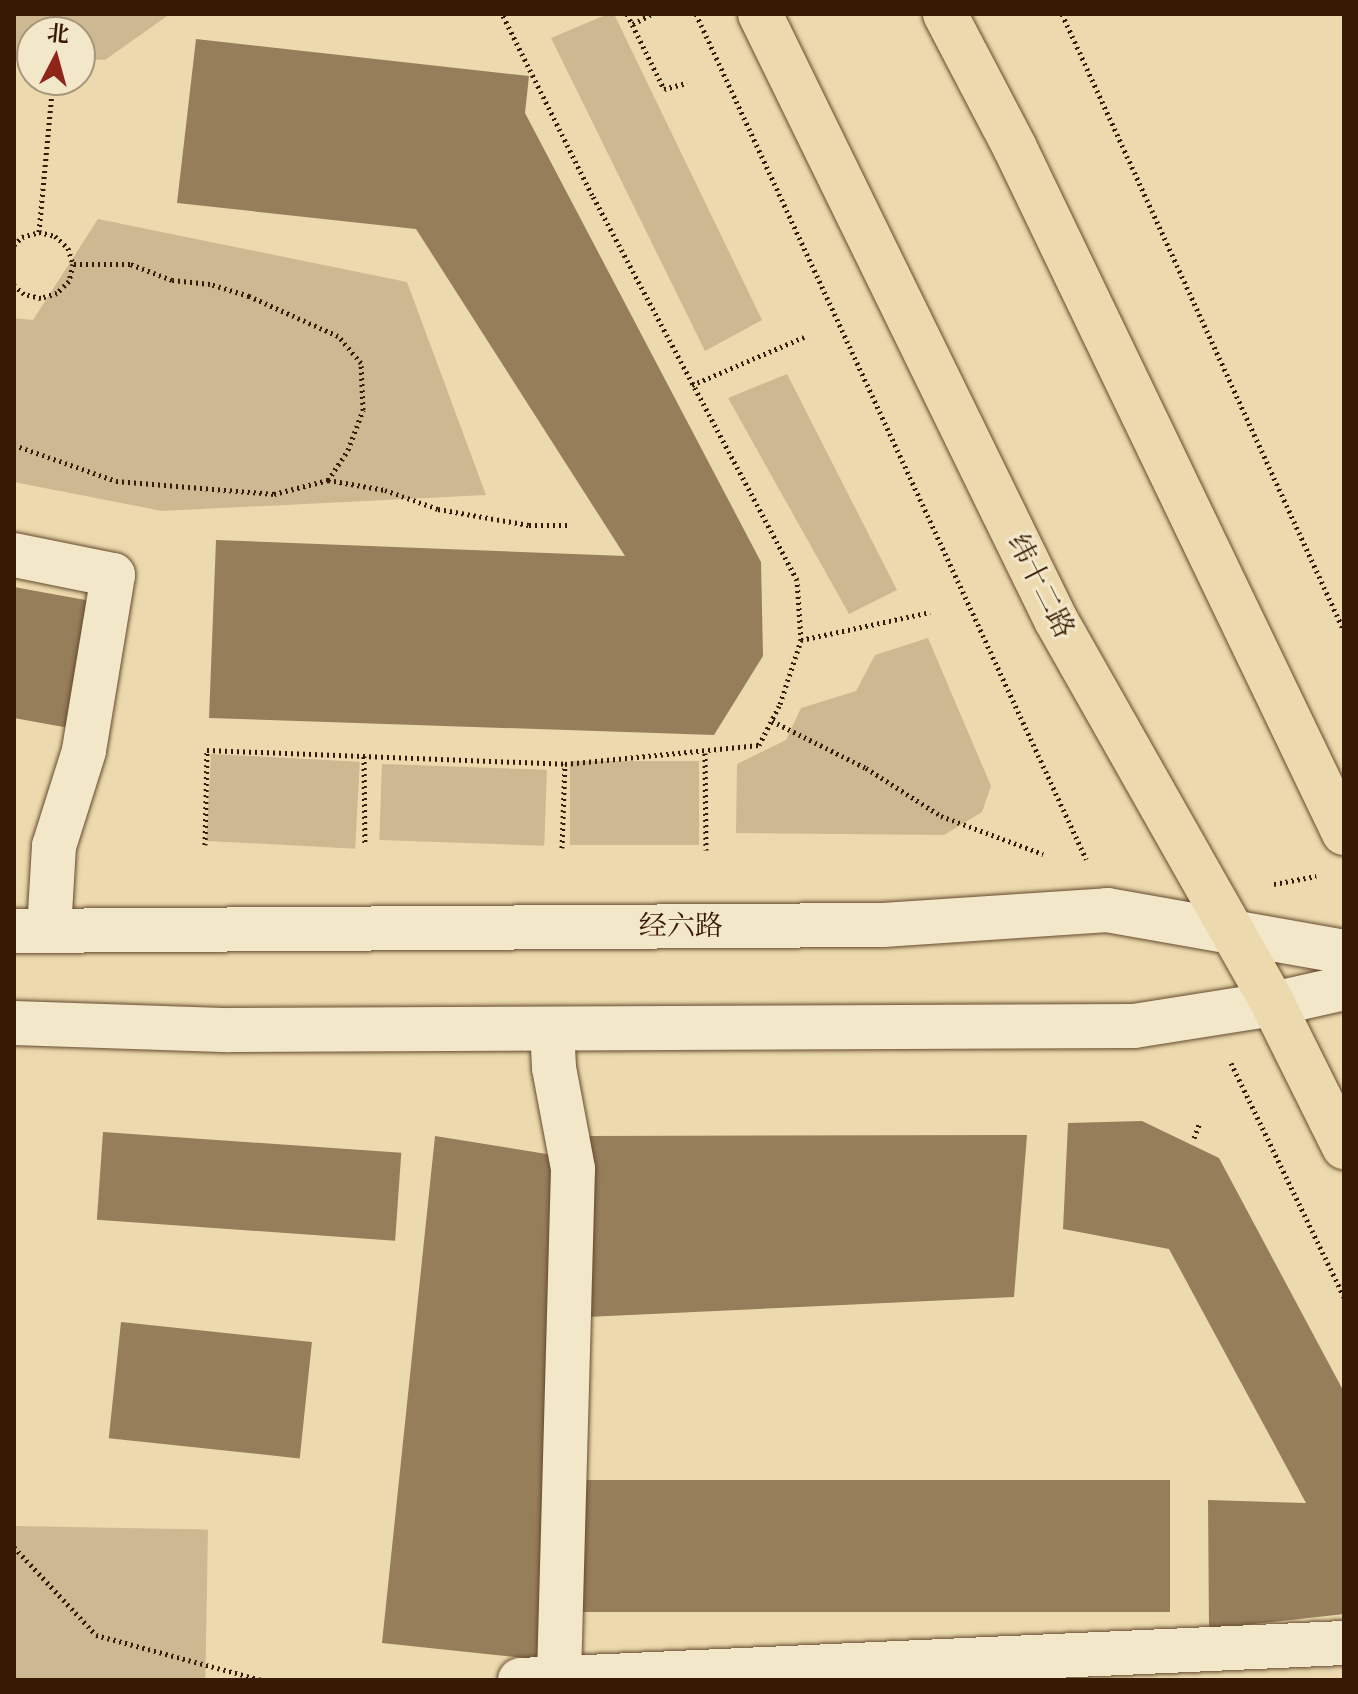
<!DOCTYPE html>
<html>
<head>
<meta charset="utf-8">
<style>
	body { margin:0 }
	#map { position:relative; width:1358px; height:1694px; overflow:hidden; background:#ecdaae; font-family:Cardo,"Noto Serif SC",serif }
	div>[style] { position:absolute }
	.green>* { inset:0; background:#cdb991; transform-origin:0 0 }
	.building>* { inset:0; background:#967e5b; transform-origin:0 0 }
	.path>* { height:5px; margin-top:-2.5px; transform-origin:0; background:repeating-linear-gradient(90deg,#381a02 0 2px,transparent 0 6px) }
	.roads { filter:drop-shadow(0 0 2px #654a2d) drop-shadow(0 0 2px #654a2d) }
	.minor>* { height:44px; margin:-22px; padding:0 22px; transform-origin:22px; border-radius:22px; background:#f3e7ca }
	.secondary>* { height:44px; margin:-22px; padding:0 22px; transform-origin:22px; border-radius:22px; background:#f3e7ca }
	.primary>* { height:44px; margin:-22px; padding:0 22px; transform-origin:22px; border-radius:22px; background:#ecdaae }
	span { translate:-50% -50%; white-space:nowrap; text-align:center; line-height:1.15; -webkit-text-stroke:6px #f3e7ca; paint-order:stroke }
	.street-label { font-size:28px; color:#381a02 }
	.frame { position:absolute; inset:0; border:16px solid #381a02; pointer-events:none }
	.north { position:absolute; left:16px; top:16px; width:80px; height:80px; box-sizing:border-box; background:#f3e7ca; border:2px solid #a8957a; border-radius:50%; rotate:6deg; font-size:22px; font-weight:700; line-height:32px; text-align:center; color:#381a02 }
	.north::after { content:''; display:block; margin:auto; width:28px; height:36px; background:#8f2418; clip-path:polygon(50% 0,100% 100%,50% 72%,0 100%) }
</style>
</head>
<body>
<div id="map">
	<div class="green">
		<i style="clip-path:polygon(14px 14px,170px 14px,105px 60px,80px 59px,80px 32px,32px 32px,32px 56px,14px 55px)"></i>
		<i style="clip-path:polygon(608px 14px,614px 14px,762px 320px,705px 351px,551px 38px)"></i>
		<i style="clip-path:polygon(98px 219px,407px 282px,486px 495px,162px 511px,14px 482px,14px 318px,33px 320px)"></i>
		<i style="clip-path:polygon(787px 374px,897px 590px,849px 614px,728px 398px)"></i>
		<i style="clip-path:polygon(928px 638px,991px 786px,982px 812px,944px 835px,736px 833px,737px 764px,786px 740px,801px 708px,856px 691px,875px 655px)"></i>
		<i style="left:211px;top:754px;width:149px;height:87px;rotate:3deg"></i>
		<i style="left:699px;top:761px;width:84px;height:129px;rotate:90deg"></i>
		<i style="left:382px;top:764px;width:165px;height:76px;rotate:2deg"></i>
		<i style="left:14px;top:1526px;width:194px;height:154px;rotate:1deg"></i>
	</div>
	<div class="building">
		<i style="clip-path:polygon(196px 39px,529px 76px,525px 113px,761px 562px,763px 656px,714px 735px,209px 718px,216px 540px,625px 556px,416px 229px,177px 203px)"></i>
		<i style="clip-path:polygon(14px 587px,102px 603px,80px 730px,14px 718px)"></i>
		<i style="clip-path:polygon(1142px 1121px,1219px 1158px,1344px 1392px,1344px 1614px,1209px 1629px,1208px 1500px,1306px 1503px,1169px 1249px,1063px 1229px,1068px 1123px)"></i>
		<i style="left:103px;top:1132px;width:299px;height:88px;rotate:4deg"></i>
		<i style="clip-path:polygon(1027px 1135px,1014px 1297px,587px 1317px,589px 1136px)"></i>
		<i style="clip-path:polygon(435px 1136px,559px 1156px,544px 1660px,382px 1643px)"></i>
		<i style="left:121px;top:1322px;width:192px;height:117px;rotate:6deg"></i>
		<i style="left:1170px;top:1480px;width:132px;height:595px;rotate:90deg"></i>
	</div>
	<div class="path">
		<i style="left:627px;top:14px;width:84px;rotate:63.7deg"></i>
		<i style="left:664px;top:89px;width:24px;rotate:-15deg"></i>
		<i style="left:696px;top:14px;width:931px;rotate:65.22deg"></i>
		<i style="left:1062px;top:14px;width:678px;rotate:65.44deg"></i>
		<i style="left:633px;top:24px;width:21px;rotate:-28deg"></i>
		<i style="left:58px;top:32px;width:18px;rotate:-84deg"></i>
		<i style="left:39px;top:232px;width:153px;rotate:-84.7deg"></i>
		<i style="left:14px;top:245px;width:11px;rotate:-45deg"></i>
		<i style="left:22px;top:237px;width:18px;rotate:-16deg"></i>
		<i style="left:39px;top:232px;width:16px;rotate:14deg"></i>
		<i style="left:55px;top:236px;width:18px;rotate:43deg"></i>
		<i style="left:68px;top:248px;width:17px;rotate:73deg"></i>
		<i style="left:73px;top:264px;width:17px;rotate:103deg"></i>
		<i style="left:69px;top:281px;width:17px;rotate:135deg"></i>
		<i style="left:57px;top:293px;width:17px;rotate:163deg"></i>
		<i style="left:41px;top:298px;width:17px;rotate:-167deg"></i>
		<i style="left:24px;top:294px;width:13px;rotate:-138deg"></i>
		<i style="left:692px;top:385px;width:122px;rotate:-23.2deg"></i>
		<i style="left:14px;top:445px;width:108px;rotate:19.4deg"></i>
		<i style="left:116px;top:481px;width:159px;rotate:4.7deg"></i>
		<i style="left:274px;top:494px;width:56px;rotate:-14.5deg"></i>
		<i style="left:328px;top:480px;width:36px;rotate:-56deg"></i>
		<i style="left:348px;top:450px;width:43px;rotate:-69.4deg"></i>
		<i style="left:363px;top:410px;width:47px;rotate:-92.4deg"></i>
		<i style="left:361px;top:363px;width:35px;rotate:-130deg"></i>
		<i style="left:338px;top:336px;width:98px;rotate:-155.8deg"></i>
		<i style="left:249px;top:296px;width:41px;rotate:-162.9deg"></i>
		<i style="left:210px;top:284px;width:38px;rotate:-174deg"></i>
		<i style="left:172px;top:280px;width:45px;rotate:-159.1deg"></i>
		<i style="left:130px;top:264px;width:57px;rotate:180deg"></i>
		<i style="left:328px;top:480px;width:58px;rotate:10deg"></i>
		<i style="left:385px;top:490px;width:56px;rotate:19.7deg"></i>
		<i style="left:438px;top:509px;width:92px;rotate:10deg"></i>
		<i style="left:529px;top:525px;width:41px"></i>
		<i style="left:801px;top:640px;width:132px;rotate:-12.2deg"></i>
		<i style="left:772px;top:721px;width:105px;rotate:26.6deg"></i>
		<i style="left:866px;top:768px;width:89px;rotate:32.6deg"></i>
		<i style="left:941px;top:816px;width:109px;rotate:20.4deg"></i>
		<i style="left:705px;top:753px;width:97px;rotate:89.4deg"></i>
		<i style="left:364px;top:756px;width:89px;rotate:89.4deg"></i>
		<i style="left:205px;top:845px;width:95px;rotate:-88.8deg"></i>
		<i style="left:207px;top:750px;width:358px;rotate:2.2deg"></i>
		<i style="left:565px;top:764px;width:195px;rotate:-5.6deg"></i>
		<i style="left:759px;top:745px;width:46px;rotate:-62.9deg"></i>
		<i style="left:780px;top:704px;width:67px;rotate:-71.8deg"></i>
		<i style="left:801px;top:640px;width:60px;rotate:-93.8deg"></i>
		<i style="left:797px;top:580px;width:436px;rotate:-118deg"></i>
		<i style="left:592px;top:195px;width:202px;rotate:-116.4deg"></i>
		<i style="left:562px;top:848px;width:84px;rotate:-88deg"></i>
		<i style="left:1274px;top:884px;width:43px;rotate:-10.8deg"></i>
		<i style="left:1231px;top:1063px;width:260px;rotate:64.2deg"></i>
		<i style="left:1194px;top:1138px;width:17px;rotate:-69deg"></i>
		<i style="left:14px;top:1547px;width:120px;rotate:47deg"></i>
		<i style="left:96px;top:1635px;width:172px;rotate:15.2deg"></i>
	</div>
	<div class="roads">
		<div class="minor">
			<i style="left:14px;top:555px;width:101px;rotate:11.4deg"></i>
			<i style="left:113px;top:575px;width:178px;rotate:99.4deg"></i>
			<i style="left:84px;top:751px;width:100px;rotate:107.5deg"></i>
			<i style="left:54px;top:846px;width:85px;rotate:93.4deg"></i>
			<i style="left:552px;top:1029px;width:39px;rotate:87deg"></i>
			<i style="left:554px;top:1068px;width:103px;rotate:79.3deg"></i>
			<i style="left:573px;top:1169px;width:509px;rotate:91.58deg"></i>
			<i style="left:520px;top:1680px;width:825px;rotate:-2.57deg"></i>
		</div>
		<div class="secondary">
			<i style="left:14px;top:931px;width:869px;rotate:-0.4deg"></i>
			<i style="left:883px;top:925px;width:225px;rotate:-3.8deg"></i>
			<i style="left:1107px;top:910px;width:241px;rotate:10deg"></i>
			<i style="left:14px;top:1023px;width:216px;rotate:1.9deg"></i>
			<i style="left:230px;top:1030px;width:904px;rotate:-0.25deg"></i>
			<i style="left:1134px;top:1026px;width:141px;rotate:-9deg"></i>
			<i style="left:1273px;top:1004px;width:73px;rotate:-12.7deg"></i>
		</div>
		<div class="primary">
			<i style="left:760px;top:14px;width:674px;rotate:63.97deg"></i>
			<i style="left:1056px;top:620px;width:441px;rotate:60.5deg"></i>
			<i style="left:1273px;top:1004px;width:160px;rotate:63.6deg"></i>
			<i style="left:945px;top:14px;width:151px;rotate:62.4deg"></i>
			<i style="left:1015px;top:148px;width:760px;rotate:64.35deg"></i>
		</div>
	</div>
	<div class="street-label">
		<span style="left:1041px;top:586px;rotate:63deg">纬十二路</span>
		<span style="left:681px;top:926px">经六路</span>
	</div>
	<div class="frame"></div>
	<div class="north">北</div>
</div>
</body>
</html>
